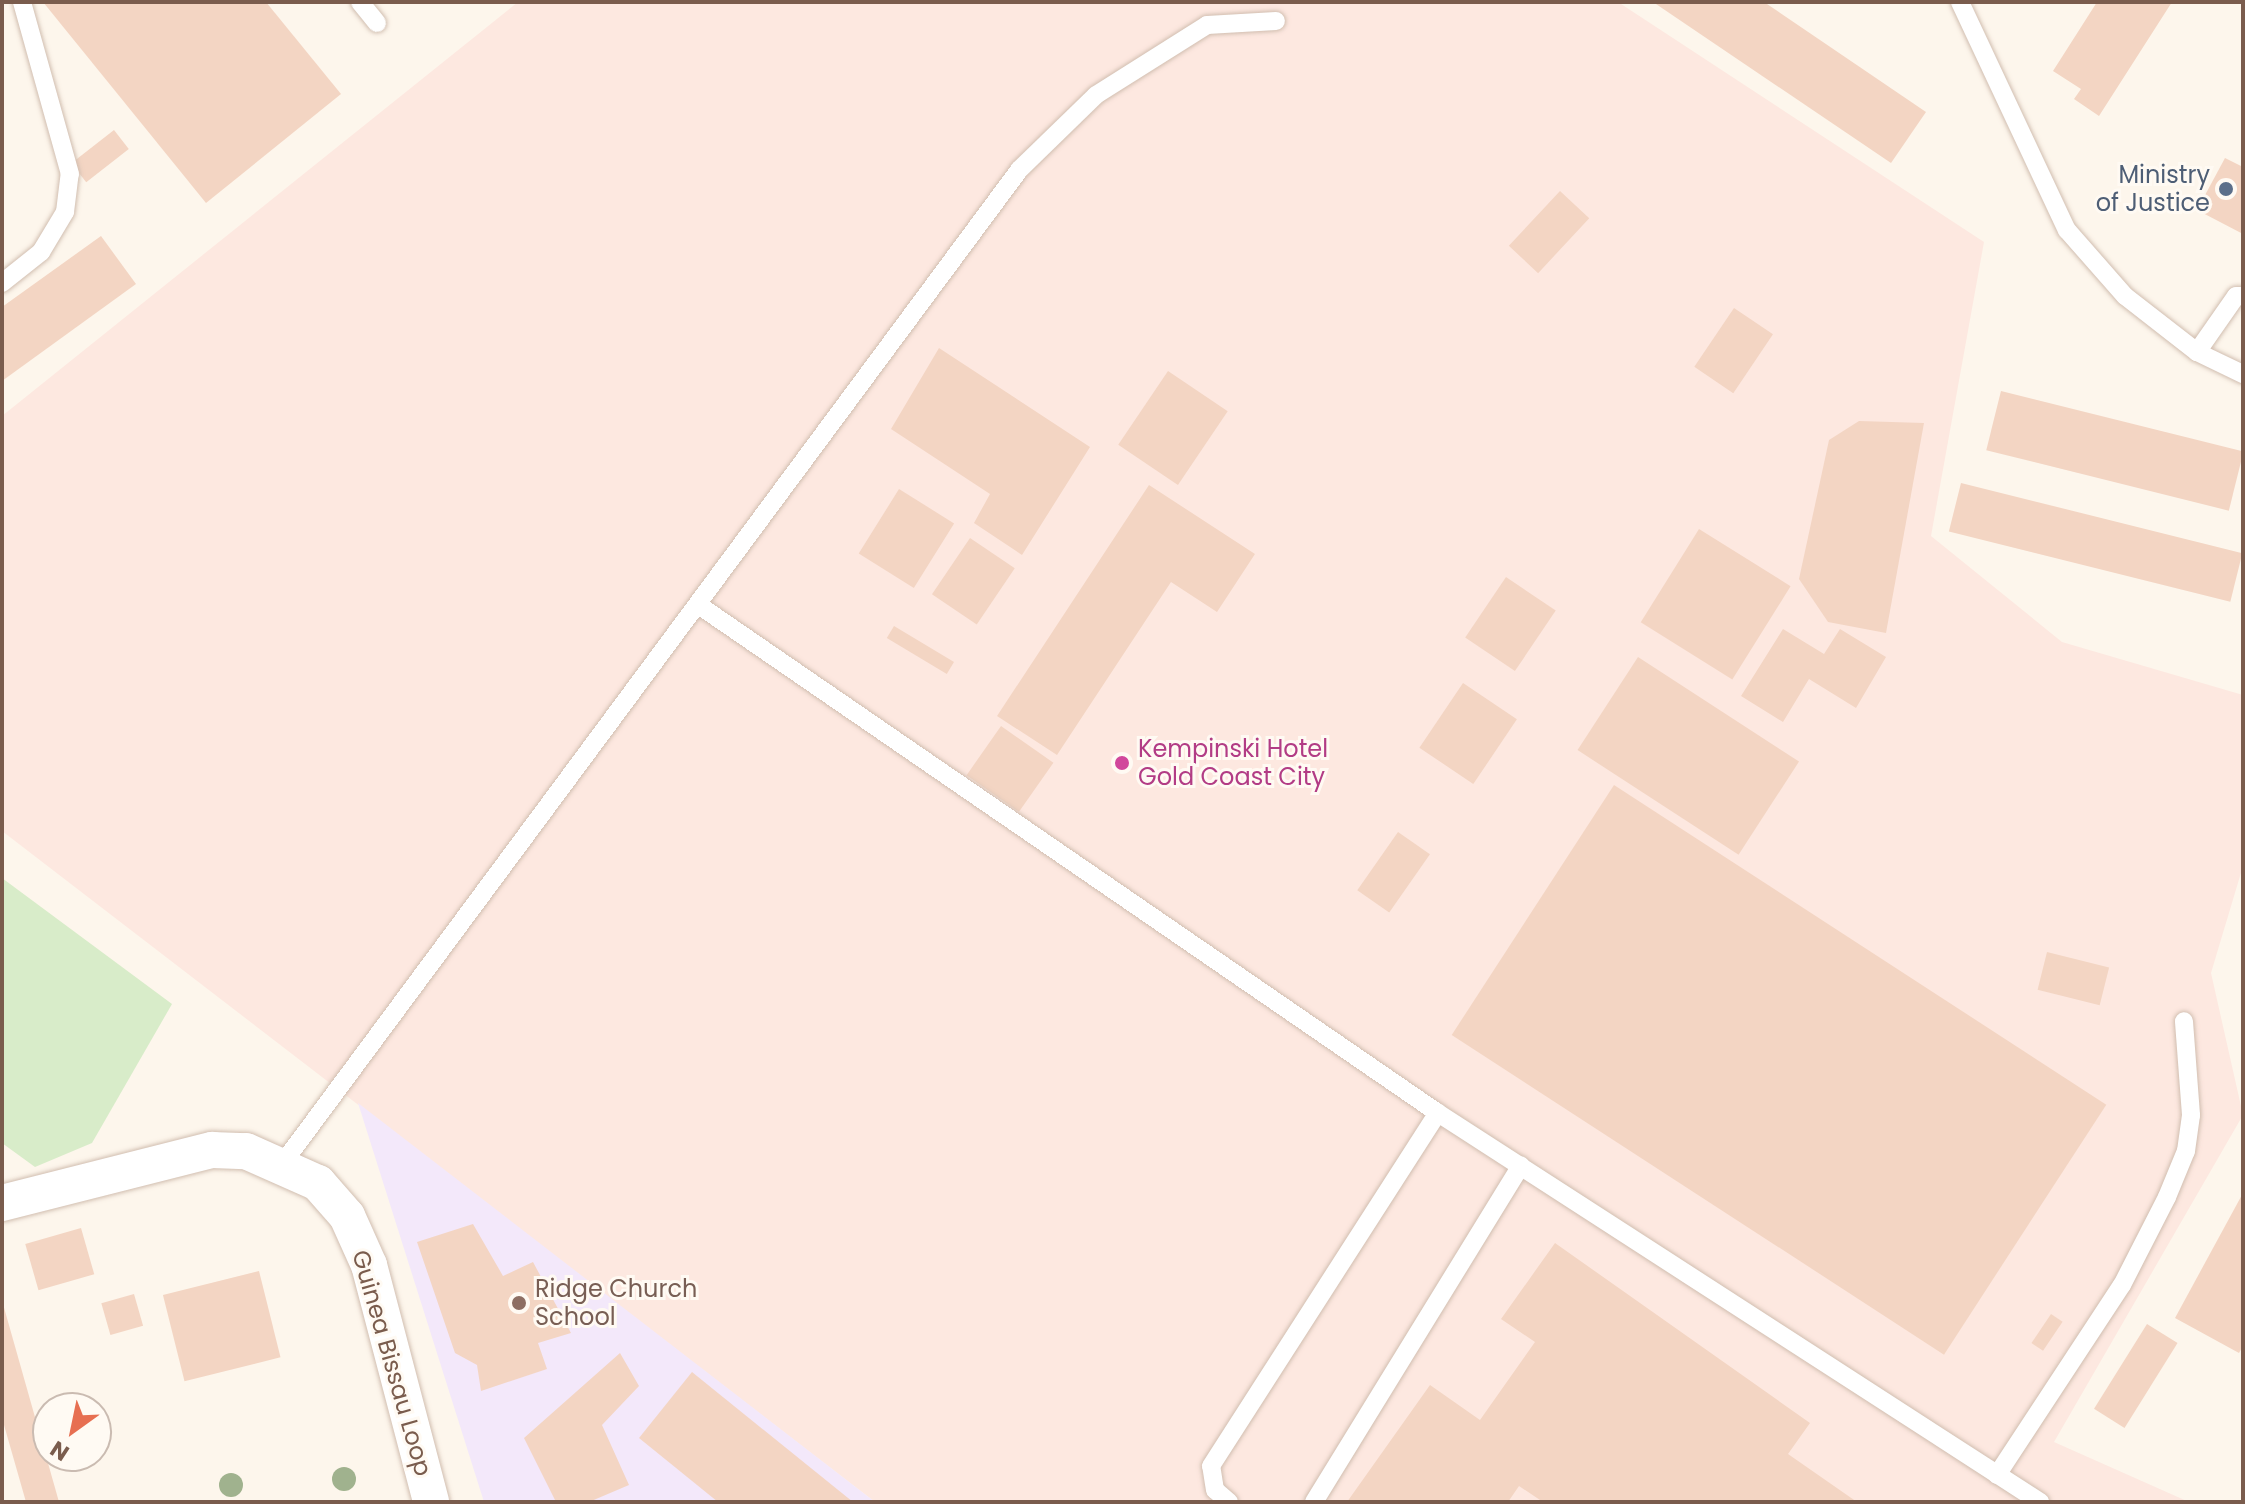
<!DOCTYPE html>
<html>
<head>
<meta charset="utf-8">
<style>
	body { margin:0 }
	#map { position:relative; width:2245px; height:1504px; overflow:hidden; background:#fdf6ec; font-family:Poppins,sans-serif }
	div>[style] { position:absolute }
	.commercial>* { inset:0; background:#fde8e0 }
	.education>* { inset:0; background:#f3e8fa }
	.green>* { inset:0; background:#d8ecc9 }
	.building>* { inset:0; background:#f3d5c3; transform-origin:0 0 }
	.roads { filter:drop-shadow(0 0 2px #d1beb0) drop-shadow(0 0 2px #d1beb0) }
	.lane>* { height:18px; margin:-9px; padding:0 9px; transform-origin:9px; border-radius:9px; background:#fff }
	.street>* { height:36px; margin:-18px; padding:0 18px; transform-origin:18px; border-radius:18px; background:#fff }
	.trees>* { width:24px; height:24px; margin:-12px; border-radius:50%; background:#a0b28e }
	.dots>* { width:22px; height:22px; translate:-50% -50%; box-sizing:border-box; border:4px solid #fffaf3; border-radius:50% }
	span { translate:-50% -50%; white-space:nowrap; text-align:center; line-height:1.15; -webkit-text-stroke:6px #fffaf3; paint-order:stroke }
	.service-label { font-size:24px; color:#4e5e75 }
	.right { translate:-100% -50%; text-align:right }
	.hotel-label { font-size:24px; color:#b23c85 }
	.left { translate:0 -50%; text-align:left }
	.education-label { font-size:24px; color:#785e54 }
	.street-label { font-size:24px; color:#7a5c4d }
	.frame { position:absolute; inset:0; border:4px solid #7a5c4d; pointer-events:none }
	.north { position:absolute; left:32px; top:1392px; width:80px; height:80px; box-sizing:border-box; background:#fffaf3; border:2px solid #cabbb1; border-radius:50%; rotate:213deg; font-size:22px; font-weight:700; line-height:32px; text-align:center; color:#7a5c4d }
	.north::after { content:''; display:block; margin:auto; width:28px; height:36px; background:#e76f51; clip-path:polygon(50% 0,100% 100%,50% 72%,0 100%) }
</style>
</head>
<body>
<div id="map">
	<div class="commercial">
		<i style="clip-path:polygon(518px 2px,1618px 2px,1984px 242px,1931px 536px,2062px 642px,2243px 695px,2243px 866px,2211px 973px,2243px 1115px,2054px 1442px,2189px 1502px,875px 1502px,2px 831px,2px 416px)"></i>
	</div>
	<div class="education">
		<i style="clip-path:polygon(358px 1103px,875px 1502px,484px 1502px)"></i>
	</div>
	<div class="green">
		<i style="clip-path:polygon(2px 878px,172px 1004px,92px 1143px,35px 1167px,2px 1143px)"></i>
	</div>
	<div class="building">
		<i style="clip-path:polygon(43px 2px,266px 2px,341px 94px,206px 203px)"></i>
		<i style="clip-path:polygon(1653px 2px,1764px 2px,1926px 112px,1891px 163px)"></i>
		<i style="clip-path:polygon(2097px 2px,2172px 2px,2099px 116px,2074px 99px,2081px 89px,2053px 71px)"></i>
		<i style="left:114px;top:130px;width:24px;height:54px;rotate:52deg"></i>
		<i style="clip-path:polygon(2225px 158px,2243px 167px,2243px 234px,2197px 210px)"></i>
		<i style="left:1560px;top:191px;width:40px;height:75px;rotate:43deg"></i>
		<i style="clip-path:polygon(101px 236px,136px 284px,2px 381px,2px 307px)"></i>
		<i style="left:1734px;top:308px;width:47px;height:71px;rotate:34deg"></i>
		<i style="clip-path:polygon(939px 348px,1090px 447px,1022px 555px,974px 523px,990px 494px,891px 429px)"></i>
		<i style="left:1168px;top:371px;width:72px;height:89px;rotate:34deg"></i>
		<i style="left:2001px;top:391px;width:250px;height:61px;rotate:14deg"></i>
		<i style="clip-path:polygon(1859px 421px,1924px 423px,1886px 633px,1828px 622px,1799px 579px,1829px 440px)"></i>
		<i style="left:1961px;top:483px;width:290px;height:50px;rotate:14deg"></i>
		<i style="clip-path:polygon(1149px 485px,1255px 554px,1217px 612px,1171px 582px,1057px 755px,997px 716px)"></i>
		<i style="left:899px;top:489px;width:65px;height:76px;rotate:32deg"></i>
		<i style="left:1699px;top:529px;width:108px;height:110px;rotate:32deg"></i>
		<i style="left:970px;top:538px;width:54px;height:68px;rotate:34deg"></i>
		<i style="left:1506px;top:577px;width:60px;height:73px;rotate:34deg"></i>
		<i style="left:894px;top:626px;width:70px;height:14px;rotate:31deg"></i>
		<i style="clip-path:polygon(1783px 629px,1824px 654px,1840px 629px,1886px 657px,1856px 708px,1809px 679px,1783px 722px,1741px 696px)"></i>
		<i style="left:1638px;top:657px;width:192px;height:111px;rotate:33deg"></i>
		<i style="left:1463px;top:683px;width:65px;height:78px;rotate:34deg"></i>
		<i style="left:1001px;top:726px;width:64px;height:60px;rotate:35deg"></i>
		<i style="left:1614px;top:785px;width:587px;height:298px;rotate:33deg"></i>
		<i style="left:1398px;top:832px;width:39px;height:71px;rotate:35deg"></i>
		<i style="left:2047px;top:952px;width:64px;height:39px;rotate:14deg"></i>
		<i style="clip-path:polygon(2243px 1193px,2243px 1346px,2239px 1353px,2175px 1318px)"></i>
		<i style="clip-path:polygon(473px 1224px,503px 1276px,533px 1262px,571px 1333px,538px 1343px,547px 1369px,481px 1391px,477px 1365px,455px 1353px,417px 1242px)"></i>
		<i style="left:81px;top:1228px;width:48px;height:58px;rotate:74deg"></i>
		<i style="clip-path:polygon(1555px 1243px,1810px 1423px,1788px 1454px,1857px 1502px,1543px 1502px,1519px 1486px,1508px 1502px,1347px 1502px,1430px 1385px,1480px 1420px,1535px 1342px,1501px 1319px)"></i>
		<i style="left:259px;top:1271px;width:89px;height:99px;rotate:76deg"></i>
		<i style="left:134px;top:1294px;width:33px;height:34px;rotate:74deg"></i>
		<i style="clip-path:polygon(2px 1305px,3px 1304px,59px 1502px,26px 1502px,2px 1418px)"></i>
		<i style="left:2051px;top:1314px;width:14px;height:35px;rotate:34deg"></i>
		<i style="left:2147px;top:1324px;width:36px;height:100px;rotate:32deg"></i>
		<i style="clip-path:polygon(620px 1353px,639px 1386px,602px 1425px,629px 1485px,589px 1502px,556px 1502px,524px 1438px)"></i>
		<i style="clip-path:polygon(692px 1372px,853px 1502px,718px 1502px,639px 1438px)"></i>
	</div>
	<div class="roads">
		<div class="lane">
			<i style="left:360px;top:2px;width:27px;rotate:51deg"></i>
			<i style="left:1960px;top:2px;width:252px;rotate:64.9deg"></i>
			<i style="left:2067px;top:230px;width:88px;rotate:48.7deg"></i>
			<i style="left:2125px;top:296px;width:91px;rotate:37.9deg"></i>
			<i style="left:2197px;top:352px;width:51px;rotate:25.6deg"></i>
			<i style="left:2px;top:283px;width:50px;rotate:-38.5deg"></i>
			<i style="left:41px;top:252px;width:47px;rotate:-59deg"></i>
			<i style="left:65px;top:212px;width:38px;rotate:-83deg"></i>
			<i style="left:70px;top:174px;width:179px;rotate:-105.6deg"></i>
			<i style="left:2197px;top:352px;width:68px;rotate:-55.1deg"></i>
			<i style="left:2236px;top:296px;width:7px"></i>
			<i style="left:700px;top:606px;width:895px;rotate:34.49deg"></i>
			<i style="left:1438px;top:1113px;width:717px;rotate:32.87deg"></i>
			<i style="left:283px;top:1163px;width:1236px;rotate:-53.45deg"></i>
			<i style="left:1019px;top:170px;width:107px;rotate:-44.2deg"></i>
			<i style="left:1096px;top:95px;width:131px;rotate:-32.2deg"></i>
			<i style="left:1207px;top:25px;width:69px;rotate:-3.3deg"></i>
			<i style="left:1997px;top:1475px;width:227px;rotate:-56.7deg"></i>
			<i style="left:2122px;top:1285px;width:99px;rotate:-62.9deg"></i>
			<i style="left:2167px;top:1197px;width:50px;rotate:-67.6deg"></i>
			<i style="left:2186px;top:1151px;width:36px;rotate:-82deg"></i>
			<i style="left:2191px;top:1115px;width:94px;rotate:-94.3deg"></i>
			<i style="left:1229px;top:1502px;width:18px;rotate:-139deg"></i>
			<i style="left:1215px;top:1490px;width:24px;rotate:-99deg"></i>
			<i style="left:1211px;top:1466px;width:420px;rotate:-57.3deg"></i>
			<i style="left:1314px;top:1502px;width:395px;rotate:-58.4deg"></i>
		</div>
		<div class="street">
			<i style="left:2px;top:1203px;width:217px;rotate:-14.2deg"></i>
			<i style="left:212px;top:1150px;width:34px;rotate:2deg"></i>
			<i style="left:246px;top:1151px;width:79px;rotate:24deg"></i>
			<i style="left:318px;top:1183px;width:44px;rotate:48.7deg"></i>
			<i style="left:347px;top:1216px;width:54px;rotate:65.8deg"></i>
			<i style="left:369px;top:1265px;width:245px;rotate:75.3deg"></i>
		</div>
	</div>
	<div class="trees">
		<i style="left:344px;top:1479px"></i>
		<i style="left:231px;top:1485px"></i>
	</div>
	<div class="dots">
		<i style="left:2226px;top:189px;background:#5c6f8a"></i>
		<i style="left:1122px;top:763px;background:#d1479c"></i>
		<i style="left:519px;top:1303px;background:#8d6e63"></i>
	</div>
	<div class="service-label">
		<span class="right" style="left:2210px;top:189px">Ministry<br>of Justice</span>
	</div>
	<div class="hotel-label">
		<span class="left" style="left:1138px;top:763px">Kempinski Hotel<br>Gold Coast City</span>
	</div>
	<div class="education-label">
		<span class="left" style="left:535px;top:1303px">Ridge Church<br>School</span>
	</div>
	<div class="street-label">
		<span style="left:392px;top:1363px;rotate:74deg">Guinea Bissau Loop</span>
	</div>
	<div class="frame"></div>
	<div class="north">N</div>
</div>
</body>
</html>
